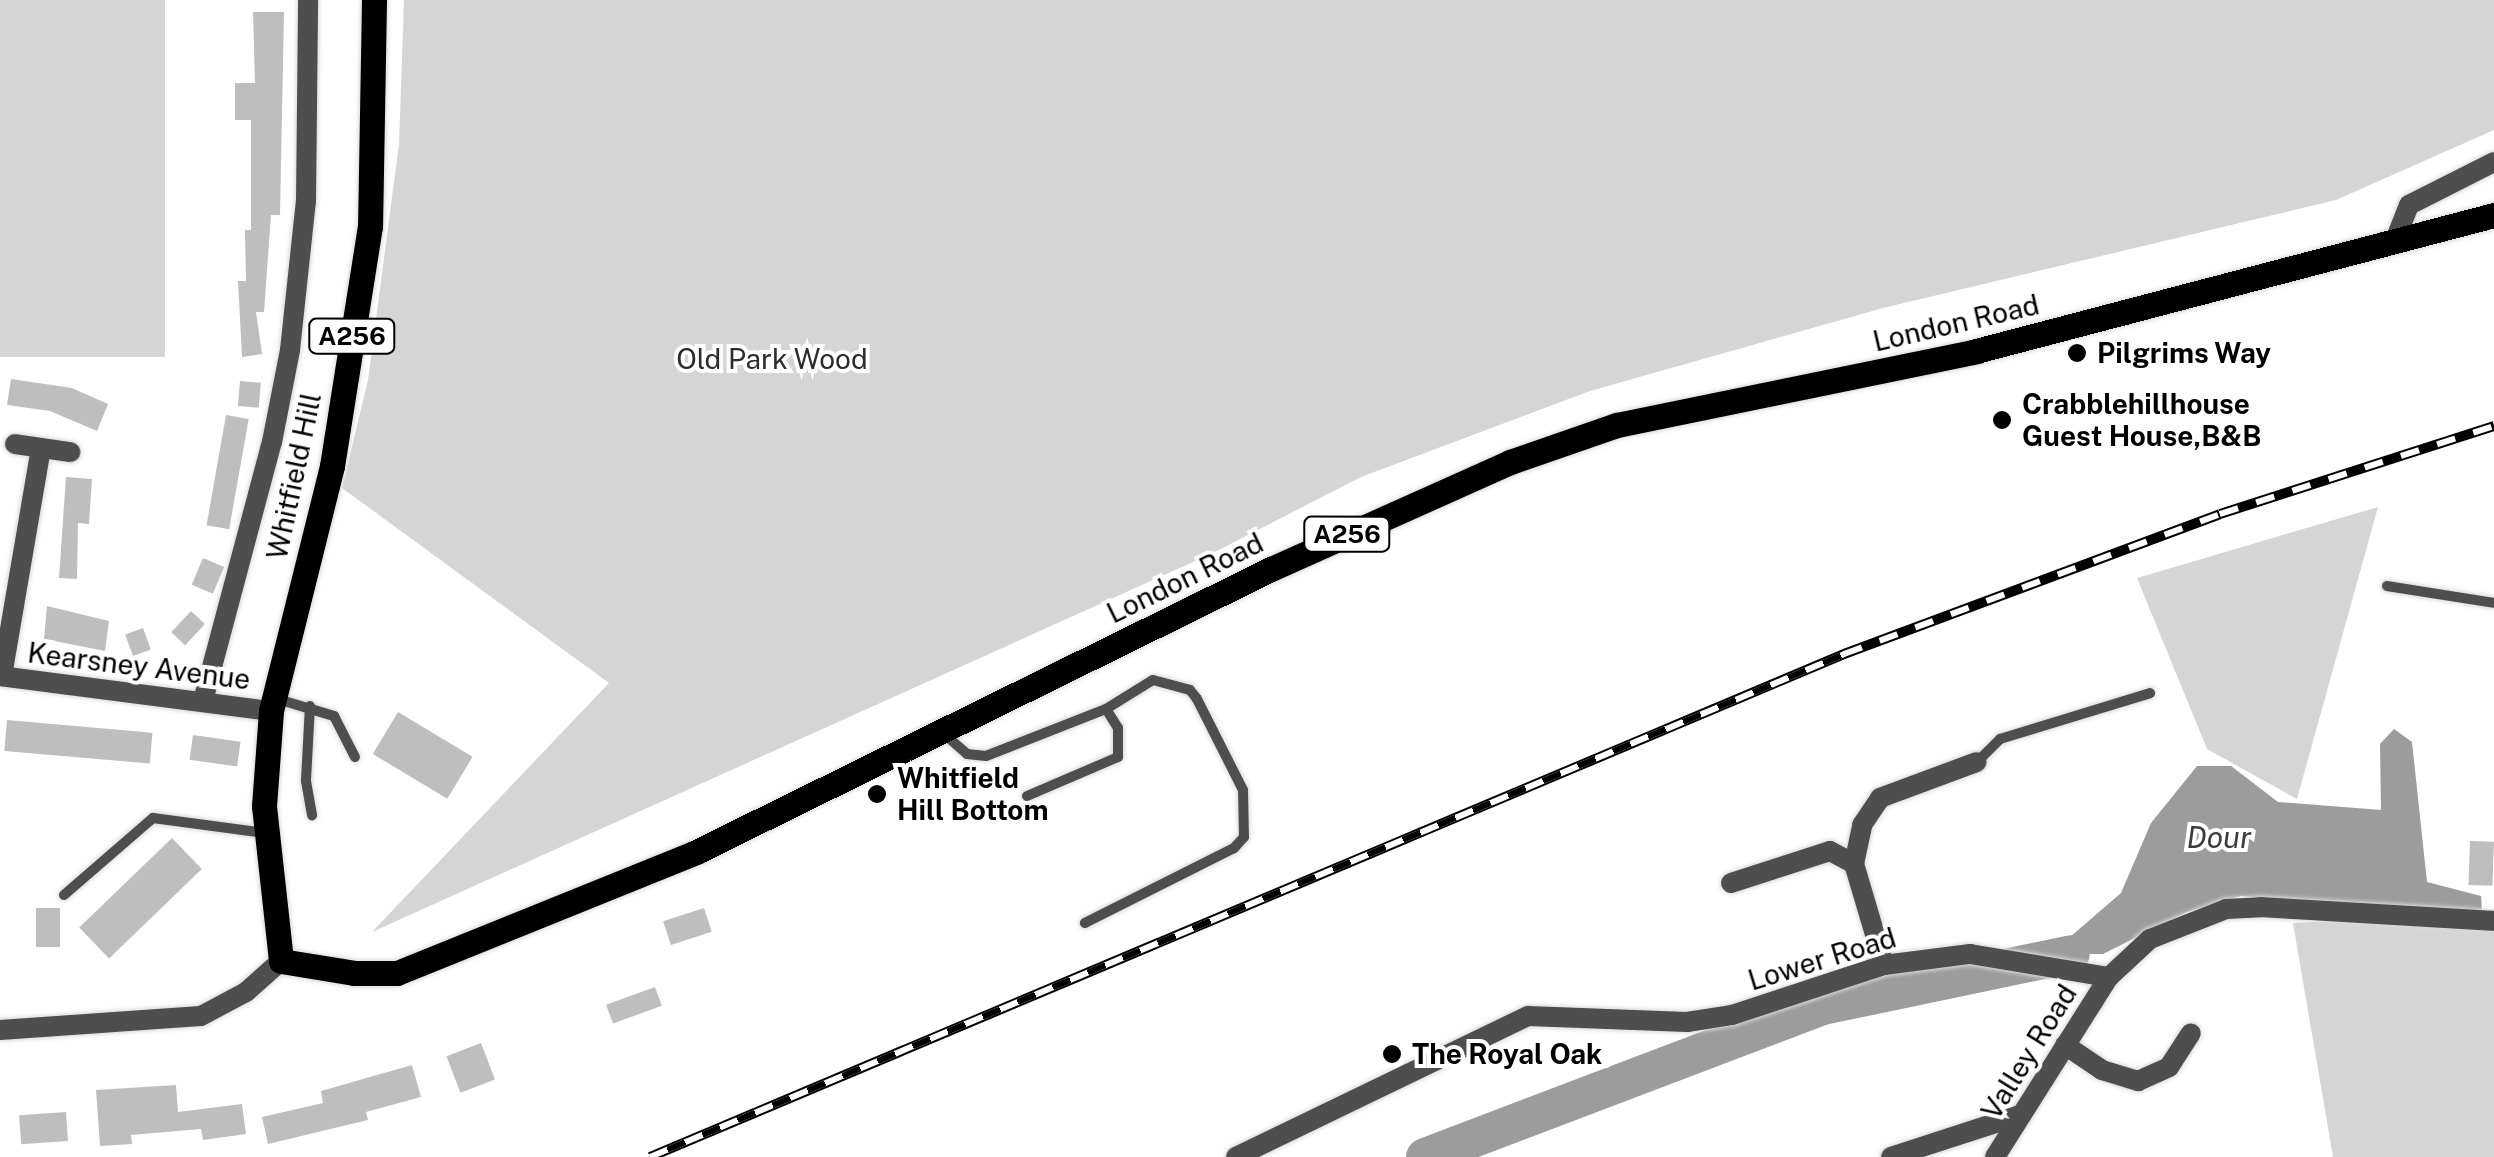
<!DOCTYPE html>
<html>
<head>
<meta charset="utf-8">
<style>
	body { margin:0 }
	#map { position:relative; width:2494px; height:1157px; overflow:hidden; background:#fff; font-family:"Public Sans",sans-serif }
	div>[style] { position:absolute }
	.green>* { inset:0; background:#d5d5d5; transform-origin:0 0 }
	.water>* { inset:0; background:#9c9c9c }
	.river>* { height:38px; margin:-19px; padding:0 19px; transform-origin:19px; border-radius:19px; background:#9c9c9c }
	.building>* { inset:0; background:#bebebe; transform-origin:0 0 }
	.roads { filter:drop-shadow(0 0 2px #dbdbdb) drop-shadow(0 0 2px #dbdbdb) }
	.service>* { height:10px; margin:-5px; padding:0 5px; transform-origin:5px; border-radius:5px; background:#4e4e4e }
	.minor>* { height:20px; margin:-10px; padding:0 10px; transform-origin:10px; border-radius:10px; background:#4e4e4e }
	.tertiary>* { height:20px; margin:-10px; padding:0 10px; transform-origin:10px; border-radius:10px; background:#4e4e4e }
	.primary>* { height:25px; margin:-12.5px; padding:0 12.5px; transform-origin:12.5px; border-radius:12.5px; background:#000 }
	.rail>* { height:10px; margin-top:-5px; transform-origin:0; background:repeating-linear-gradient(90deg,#fff 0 19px,#000 0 38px); box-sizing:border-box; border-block:2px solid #000 }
	.dots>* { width:28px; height:28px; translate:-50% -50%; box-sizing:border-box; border:5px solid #fff; border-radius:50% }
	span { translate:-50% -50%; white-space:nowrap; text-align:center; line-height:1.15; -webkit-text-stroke:8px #fff; paint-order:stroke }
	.shield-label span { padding:2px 8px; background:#fff; border:2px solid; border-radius:8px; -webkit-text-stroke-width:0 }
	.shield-label { font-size:25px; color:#000; font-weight:700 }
	.street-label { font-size:28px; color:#000 }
	.poi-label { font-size:28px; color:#000; font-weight:700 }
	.left { translate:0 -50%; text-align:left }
	.park-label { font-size:28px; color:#2c2c2c }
	.water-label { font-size:30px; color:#3d3d3d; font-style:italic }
</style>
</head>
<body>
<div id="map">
	<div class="green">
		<i style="left:0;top:0;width:165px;height:357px"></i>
		<i style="clip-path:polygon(404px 0,2494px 0,2494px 130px,2336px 200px,1883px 308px,1590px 391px,1361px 477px,1213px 553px,372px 932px,609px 683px,342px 488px,368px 380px,399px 144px)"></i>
		<i style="clip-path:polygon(2378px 507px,2297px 799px,2207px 749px,2137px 578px)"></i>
		<i style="clip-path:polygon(2374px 919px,2494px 928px,2494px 1157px,2333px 1157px,2293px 923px)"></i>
	</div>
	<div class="water">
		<i style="clip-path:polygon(2394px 729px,2412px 742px,2427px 882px,2481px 896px,2482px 909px,2454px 915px,2241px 896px,2187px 912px,2103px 954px,2071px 954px,2063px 943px,2121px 893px,2151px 823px,2197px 766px,2231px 766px,2278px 802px,2381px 810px,2380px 744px)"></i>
	</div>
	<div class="river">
		<i style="left:1425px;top:1157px;width:426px;rotate:-20.8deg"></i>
		<i style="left:1823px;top:1006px;width:253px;rotate:-11.8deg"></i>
	</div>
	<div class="building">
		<i style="clip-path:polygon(253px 12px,284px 12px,280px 215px,271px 215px,264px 312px,256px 312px,262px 354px,242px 357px,238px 281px,246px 281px,245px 230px,251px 230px,251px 120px,235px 120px,235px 83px,255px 83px)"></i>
		<i style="clip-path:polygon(11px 379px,72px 388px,108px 404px,97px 431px,50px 411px,7px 405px)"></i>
		<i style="left:240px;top:381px;width:21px;height:25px;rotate:5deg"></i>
		<i style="left:226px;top:415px;width:23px;height:112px;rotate:10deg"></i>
		<i style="clip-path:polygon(66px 477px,92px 479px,89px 524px,78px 523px,77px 579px,59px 578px)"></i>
		<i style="left:203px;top:558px;width:23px;height:29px;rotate:23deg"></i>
		<i style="clip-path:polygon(47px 606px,109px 621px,105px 651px,44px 639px)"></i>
		<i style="left:191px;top:611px;width:19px;height:29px;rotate:43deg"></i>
		<i style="left:143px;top:628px;width:23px;height:19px;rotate:70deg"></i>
		<i style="left:398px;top:712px;width:87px;height:49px;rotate:31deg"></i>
		<i style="left:7px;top:720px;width:146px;height:31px;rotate:5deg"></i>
		<i style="left:193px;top:735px;width:48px;height:25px;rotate:8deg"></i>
		<i style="left:172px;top:838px;width:43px;height:129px;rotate:46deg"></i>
		<i style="left:2470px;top:841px;width:24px;height:44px;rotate:2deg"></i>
		<i style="left:36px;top:908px;width:24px;height:39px"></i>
		<i style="left:704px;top:908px;width:25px;height:43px;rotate:72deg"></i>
		<i style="left:655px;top:987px;width:20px;height:52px;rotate:70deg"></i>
		<i style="left:481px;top:1043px;width:39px;height:37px;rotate:69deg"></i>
		<i style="clip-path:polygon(412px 1065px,421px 1097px,366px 1112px,368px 1120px,268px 1144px,262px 1117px,323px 1103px,321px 1091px)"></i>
		<i style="clip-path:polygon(176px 1085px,178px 1112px,242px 1104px,246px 1134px,203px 1140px,201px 1129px,131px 1135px,132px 1144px,100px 1146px,96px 1090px)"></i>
		<i style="left:66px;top:1112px;width:29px;height:47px;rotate:86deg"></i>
	</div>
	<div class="roads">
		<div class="service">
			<i style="left:2387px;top:586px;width:108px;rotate:9deg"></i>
			<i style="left:274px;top:698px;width:63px;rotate:16.7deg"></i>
			<i style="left:334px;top:716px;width:46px;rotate:62.9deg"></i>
			<i style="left:310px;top:706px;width:75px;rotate:93.1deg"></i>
			<i style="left:306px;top:781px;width:35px;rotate:80deg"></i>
			<i style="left:943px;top:733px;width:32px;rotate:41deg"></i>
			<i style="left:967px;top:754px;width:19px;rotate:6deg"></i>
			<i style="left:986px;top:756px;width:129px;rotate:-21.4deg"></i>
			<i style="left:1106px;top:709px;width:55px;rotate:-31.7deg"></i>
			<i style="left:1153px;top:680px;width:38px;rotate:15deg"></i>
			<i style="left:1190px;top:690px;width:11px;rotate:52deg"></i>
			<i style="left:1197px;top:699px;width:102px;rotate:63.2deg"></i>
			<i style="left:1243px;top:790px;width:47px;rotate:88.8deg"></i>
			<i style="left:1244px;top:837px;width:15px;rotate:132deg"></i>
			<i style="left:1234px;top:848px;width:167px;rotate:153.3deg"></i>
			<i style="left:1977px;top:762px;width:33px;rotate:-45deg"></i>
			<i style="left:2000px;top:739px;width:157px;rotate:-17deg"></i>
			<i style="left:1027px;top:796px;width:99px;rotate:-23.2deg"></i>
			<i style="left:1118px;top:757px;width:29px;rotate:-90deg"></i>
			<i style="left:1118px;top:728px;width:22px;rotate:-122deg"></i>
			<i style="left:64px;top:895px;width:118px;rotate:-40.9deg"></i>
			<i style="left:153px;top:818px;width:113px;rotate:7.6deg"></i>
		</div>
		<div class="minor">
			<i style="left:2394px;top:243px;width:41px;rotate:-68.5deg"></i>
			<i style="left:2409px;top:205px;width:95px;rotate:-26.8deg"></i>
			<i style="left:15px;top:444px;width:56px;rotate:8.3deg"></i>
			<i style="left:0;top:676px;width:273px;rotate:7.4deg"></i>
			<i style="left:2px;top:676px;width:231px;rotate:-80.3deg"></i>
			<i style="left:204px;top:697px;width:264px;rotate:-75.1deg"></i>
			<i style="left:272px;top:442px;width:94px;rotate:-78.9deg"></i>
			<i style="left:290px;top:350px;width:150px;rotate:-83.9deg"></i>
			<i style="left:306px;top:201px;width:201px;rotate:-89.4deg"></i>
			<i style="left:1731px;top:883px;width:104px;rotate:-17.9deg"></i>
			<i style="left:1830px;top:851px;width:27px;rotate:28deg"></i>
			<i style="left:1884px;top:965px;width:105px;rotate:-106.5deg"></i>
			<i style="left:1854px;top:864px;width:40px;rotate:-78deg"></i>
			<i style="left:1862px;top:825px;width:32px;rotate:-56deg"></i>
			<i style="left:1880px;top:798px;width:103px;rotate:-20.4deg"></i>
			<i style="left:2065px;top:1045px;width:45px;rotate:34deg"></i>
			<i style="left:2102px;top:1070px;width:38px;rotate:17deg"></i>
			<i style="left:2138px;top:1081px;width:34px;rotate:-24deg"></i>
			<i style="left:2169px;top:1067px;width:40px;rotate:-57.1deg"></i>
			<i style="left:1236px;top:1157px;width:324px;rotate:-25.8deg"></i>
			<i style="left:1528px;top:1016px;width:159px;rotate:2.2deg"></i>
			<i style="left:1687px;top:1022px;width:46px;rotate:-8.8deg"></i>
			<i style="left:1732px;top:1015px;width:160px;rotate:-18.2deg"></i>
			<i style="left:1884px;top:965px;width:87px;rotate:-7.3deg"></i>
			<i style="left:1970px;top:954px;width:141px;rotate:9.4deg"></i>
			<i style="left:1891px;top:1157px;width:136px;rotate:-18deg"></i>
			<i style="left:1995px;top:1157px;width:213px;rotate:-57.7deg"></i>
			<i style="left:2109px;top:977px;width:56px;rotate:-42.8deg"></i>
			<i style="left:2150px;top:939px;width:82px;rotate:-21.5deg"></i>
			<i style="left:2226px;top:909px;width:35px;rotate:-3deg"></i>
			<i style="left:2261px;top:907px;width:233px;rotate:3.4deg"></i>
		</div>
		<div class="tertiary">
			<i style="left:0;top:1030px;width:201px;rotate:-4deg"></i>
			<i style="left:201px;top:1016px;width:51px;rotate:-28.1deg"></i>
			<i style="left:246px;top:992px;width:47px;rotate:-41.5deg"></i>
		</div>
		<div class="primary">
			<i style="left:374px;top:0;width:226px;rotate:91deg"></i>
			<i style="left:370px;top:226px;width:243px;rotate:99deg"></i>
			<i style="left:332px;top:466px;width:252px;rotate:104deg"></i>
			<i style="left:271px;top:711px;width:95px;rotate:94.2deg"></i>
			<i style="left:264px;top:806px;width:156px;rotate:83.7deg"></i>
			<i style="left:281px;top:961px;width:74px;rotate:9.3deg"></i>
			<i style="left:354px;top:973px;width:43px"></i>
			<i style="left:397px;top:973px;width:323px;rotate:-22deg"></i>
			<i style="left:696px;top:852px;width:641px;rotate:-26.21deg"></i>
			<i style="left:1271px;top:569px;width:262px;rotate:-24.1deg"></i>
			<i style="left:1510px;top:462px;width:113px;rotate:-19.1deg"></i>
			<i style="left:1617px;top:425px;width:367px;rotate:-11.6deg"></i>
			<i style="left:1976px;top:351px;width:536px;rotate:-14.71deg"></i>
		</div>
	</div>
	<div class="rail">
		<i style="left:650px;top:1157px;width:1296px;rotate:-22.84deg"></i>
		<i style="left:1844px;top:654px;width:401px;rotate:-20.4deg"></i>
		<i style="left:2220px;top:514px;width:288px;rotate:-17.8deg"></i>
	</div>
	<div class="dots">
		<i style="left:2077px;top:353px;background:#000"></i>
		<i style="left:2002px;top:420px;background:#000"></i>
		<i style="left:877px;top:794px;background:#000"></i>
		<i style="left:1392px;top:1054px;background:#000"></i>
	</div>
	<div class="shield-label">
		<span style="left:352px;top:336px">A256</span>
		<span style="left:1347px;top:534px">A256</span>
	</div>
	<div class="street-label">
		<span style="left:1956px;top:323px;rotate:-13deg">London Road</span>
		<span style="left:294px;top:476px;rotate:-78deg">Whitfield Hill</span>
		<span style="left:1185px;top:578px;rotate:-26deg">London Road</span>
		<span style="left:139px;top:666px;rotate:7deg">Kearsney Avenue</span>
		<span style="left:1822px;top:959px;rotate:-17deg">Lower Road</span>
		<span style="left:2029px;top:1052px;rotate:-58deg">Valley Road</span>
	</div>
	<div class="poi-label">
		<span class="left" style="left:2097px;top:353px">Pilgrims Way</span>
		<span class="left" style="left:2022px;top:420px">Crabblehillhouse<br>Guest House,B&amp;B</span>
		<span class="left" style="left:897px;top:794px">Whitfield<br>Hill Bottom</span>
		<span class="left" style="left:1412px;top:1054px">The Royal Oak</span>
	</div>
	<div class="park-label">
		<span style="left:772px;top:359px">Old Park Wood</span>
	</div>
	<div class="water-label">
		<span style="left:2219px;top:837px">Dour</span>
	</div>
</div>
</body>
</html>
